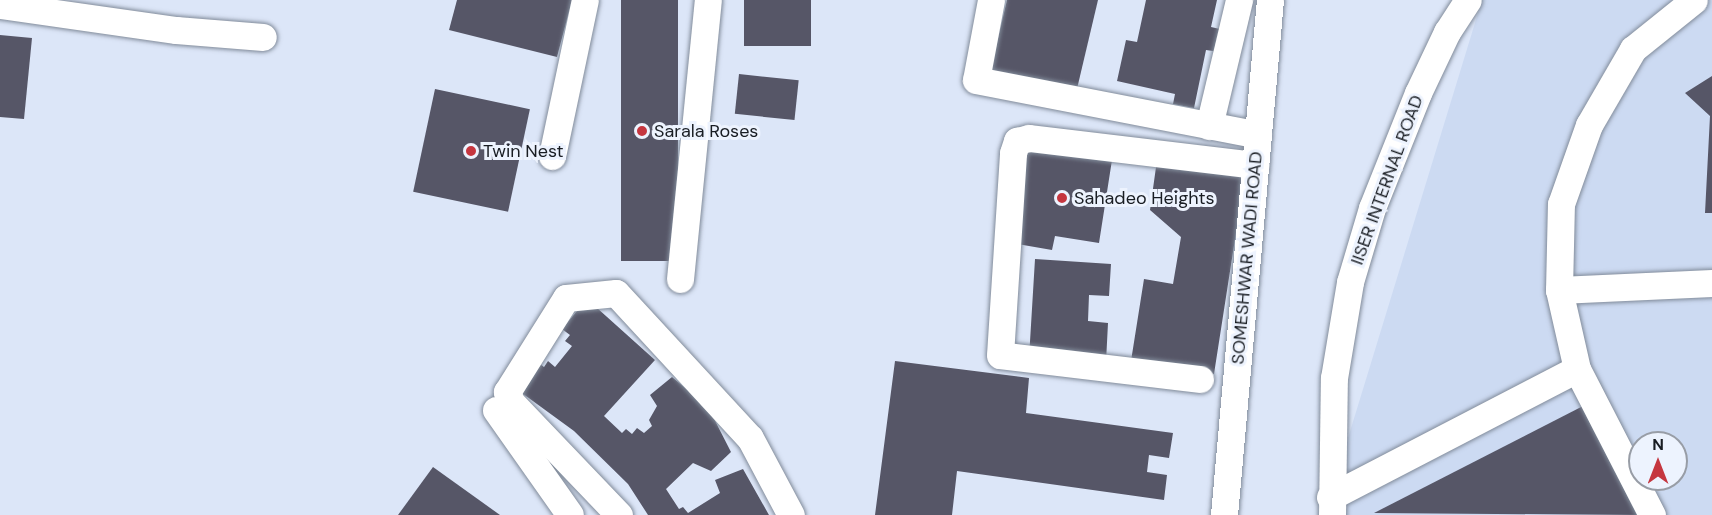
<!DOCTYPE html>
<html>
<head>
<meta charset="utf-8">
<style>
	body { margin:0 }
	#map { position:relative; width:1712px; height:515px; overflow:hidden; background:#dce6f8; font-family:"DM Sans",sans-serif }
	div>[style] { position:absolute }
	.built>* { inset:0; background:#ccdaf2 }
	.building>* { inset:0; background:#565667; transform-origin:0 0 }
	.roads { filter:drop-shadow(0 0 2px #818b9a) drop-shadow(0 0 2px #818b9a) }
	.minor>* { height:27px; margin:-13.5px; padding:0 13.5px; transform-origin:13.5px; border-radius:13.5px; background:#fff }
	.dots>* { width:16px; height:16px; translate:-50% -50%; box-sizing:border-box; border:3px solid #edf3fe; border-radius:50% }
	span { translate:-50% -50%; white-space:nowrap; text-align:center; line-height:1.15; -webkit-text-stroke:6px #edf3fe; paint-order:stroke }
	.poi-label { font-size:18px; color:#191d23 }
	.left { translate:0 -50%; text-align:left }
	.street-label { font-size:18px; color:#191d23 }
	.north { position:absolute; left:1628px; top:431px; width:60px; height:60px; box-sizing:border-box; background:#edf3fe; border:2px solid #989da6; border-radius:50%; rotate:0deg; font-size:16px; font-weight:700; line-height:24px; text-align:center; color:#191d23 }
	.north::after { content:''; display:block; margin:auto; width:21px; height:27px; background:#c5363f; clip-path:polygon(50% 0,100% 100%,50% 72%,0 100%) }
</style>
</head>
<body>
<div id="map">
	<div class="built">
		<i style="clip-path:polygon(evenodd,1482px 0,1712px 0,1712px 515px,1338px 515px,1330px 497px,1482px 0,1640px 443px,1676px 443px,1676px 479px,1640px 479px,1640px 443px)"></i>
	</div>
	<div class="building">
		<i style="clip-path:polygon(457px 0,572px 0,557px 57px,449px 30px)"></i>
		<i style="left:621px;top:0;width:57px;height:261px"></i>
		<i style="left:744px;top:0;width:67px;height:46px"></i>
		<i style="clip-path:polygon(1007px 0,1098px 0,1076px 93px,990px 73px)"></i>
		<i style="clip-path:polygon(1146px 0,1217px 0,1211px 27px,1224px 30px,1220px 52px,1206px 50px,1194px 108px,1173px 104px,1175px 94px,1117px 81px,1126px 40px,1137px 42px)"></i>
		<i style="clip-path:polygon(0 35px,32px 38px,24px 119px,0 117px)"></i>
		<i style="left:739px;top:74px;width:60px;height:40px;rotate:6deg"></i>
		<i style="clip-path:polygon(1712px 76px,1712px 213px,1705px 213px,1710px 116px,1685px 93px)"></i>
		<i style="left:435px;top:89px;width:97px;height:105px;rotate:12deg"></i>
		<i style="clip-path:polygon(1027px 146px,1112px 160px,1099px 243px,1055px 236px,1052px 250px,1011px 243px)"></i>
		<i style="clip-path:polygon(1157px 160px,1245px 175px,1214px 374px,1131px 361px,1144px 279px,1173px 284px,1181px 237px,1150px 210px)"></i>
		<i style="clip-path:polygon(1035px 259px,1111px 264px,1109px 296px,1089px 295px,1088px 321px,1108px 323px,1106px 362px,1029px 358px)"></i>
		<i style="clip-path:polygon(587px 299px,655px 360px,604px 416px,622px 433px,626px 429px,632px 434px,637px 428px,644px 433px,652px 426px,649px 420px,657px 406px,650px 395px,672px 377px,708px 407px,731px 452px,711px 471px,693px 463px,666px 489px,679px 509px,683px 507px,688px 513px,720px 493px,715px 480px,743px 469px,769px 515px,648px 515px,628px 484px,574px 431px,515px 388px,536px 361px,544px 367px,548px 361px,555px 367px,572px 346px,565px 341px,570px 335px,562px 329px)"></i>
		<i style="clip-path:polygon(895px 361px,1029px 378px,1026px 413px,1173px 433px,1169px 458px,1149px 455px,1147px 472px,1167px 475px,1164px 500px,957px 471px,952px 515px,875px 515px)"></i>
		<i style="clip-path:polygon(1585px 405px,1642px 515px,1374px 513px)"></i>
		<i style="clip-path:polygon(433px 467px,500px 515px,398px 515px)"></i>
	</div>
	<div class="roads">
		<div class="minor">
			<i style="left:991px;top:0;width:81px;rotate:100.6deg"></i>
			<i style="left:976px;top:80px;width:287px;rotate:11deg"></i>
			<i style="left:0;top:5px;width:178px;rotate:8.1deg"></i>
			<i style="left:176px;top:30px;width:87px;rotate:4.6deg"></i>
			<i style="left:1209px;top:126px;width:130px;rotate:-76.6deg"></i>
			<i style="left:552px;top:156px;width:159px;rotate:-78.1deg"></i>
			<i style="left:680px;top:279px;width:280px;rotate:-84.3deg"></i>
			<i style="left:1559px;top:290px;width:153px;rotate:-2.6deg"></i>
			<i style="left:1577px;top:369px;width:81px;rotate:-102.8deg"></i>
			<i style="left:1559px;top:290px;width:86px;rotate:-88.7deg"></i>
			<i style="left:1561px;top:204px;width:84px;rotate:-70.5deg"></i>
			<i style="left:1589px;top:125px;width:88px;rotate:-59.9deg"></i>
			<i style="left:1633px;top:49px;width:78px;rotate:-38.8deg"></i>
			<i style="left:1200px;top:379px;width:201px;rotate:-173.2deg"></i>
			<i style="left:1000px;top:355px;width:202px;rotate:-86.3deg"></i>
			<i style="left:1013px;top:153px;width:13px;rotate:-72deg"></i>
			<i style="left:1017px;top:141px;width:12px;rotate:-14deg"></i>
			<i style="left:1029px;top:138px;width:228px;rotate:6.8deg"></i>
			<i style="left:496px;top:410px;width:128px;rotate:54.8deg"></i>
			<i style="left:1330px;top:497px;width:278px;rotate:-27.4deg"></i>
			<i style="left:1577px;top:369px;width:164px;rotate:62.8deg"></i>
			<i style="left:619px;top:515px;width:156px;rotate:-133.7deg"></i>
			<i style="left:511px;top:402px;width:11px;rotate:-112deg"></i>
			<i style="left:507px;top:392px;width:111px;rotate:-57.9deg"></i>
			<i style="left:566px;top:298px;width:50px;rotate:-5.7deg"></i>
			<i style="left:616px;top:293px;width:197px;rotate:47.3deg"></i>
			<i style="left:750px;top:438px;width:87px;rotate:62deg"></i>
			<i style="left:1224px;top:515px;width:517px;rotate:-84.9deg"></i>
			<i style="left:1332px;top:515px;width:137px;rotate:-89.2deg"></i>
			<i style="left:1334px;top:378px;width:97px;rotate:-80.5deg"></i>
			<i style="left:1350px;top:282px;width:77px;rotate:-73.4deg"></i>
			<i style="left:1372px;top:208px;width:124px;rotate:-68.2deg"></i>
			<i style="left:1418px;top:93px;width:68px;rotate:-64.6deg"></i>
			<i style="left:1447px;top:32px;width:38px;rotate:-57deg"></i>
		</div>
	</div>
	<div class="dots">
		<i style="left:642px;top:131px;background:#c5363f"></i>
		<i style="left:471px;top:151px;background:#c5363f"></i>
		<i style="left:1062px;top:198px;background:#c5363f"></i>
	</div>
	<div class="poi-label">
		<span class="left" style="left:654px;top:131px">Sarala Roses</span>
		<span class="left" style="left:483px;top:151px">Twin Nest</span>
		<span class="left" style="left:1074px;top:198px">Sahadeo Heights</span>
	</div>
	<div class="street-label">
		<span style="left:1387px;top:180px;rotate:-70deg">IISER INTERNAL ROAD</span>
		<span style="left:1247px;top:258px;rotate:-85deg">SOMESHWAR WADI ROAD</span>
	</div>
	<div class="north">N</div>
</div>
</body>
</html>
